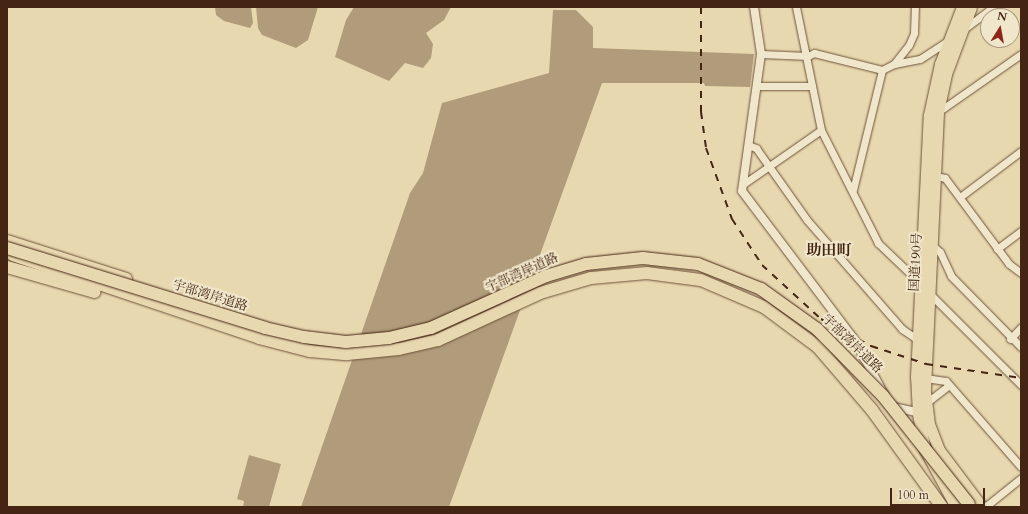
<!DOCTYPE html>
<html>
<head>
<meta charset="utf-8">
<style>
	body { margin:0 }
	#map { position:relative; width:1028px; height:514px; overflow:hidden; background:#e8d8af; font-family:Cardo,"Noto Serif JP",serif }
	div>[style] { position:absolute }
	.water>* { inset:0; background:#b09b7a }
	.roads { filter:drop-shadow(0 0 1px #6d523a) drop-shadow(0 0 1px #6d523a) }
	.minor>* { height:7px; margin:-3.5px; padding:0 3.5px; transform-origin:3.5px; border-radius:3.5px; background:#f0e6cb }
	.tertiary>* { height:8px; margin:-4px; padding:0 4px; transform-origin:4px; border-radius:4px; background:#f0e6cb }
	.trunk>* { height:11px; margin:-5.5px; padding:0 5.5px; transform-origin:5.5px; border-radius:5.5px; background:#e8d8af }
	.motorway>* { height:12px; margin:-6px; padding:0 6px; transform-origin:6px; border-radius:6px; background:#e8d8af }
	.rail>* { height:2px; margin-top:-1px; transform-origin:0; background:repeating-linear-gradient(90deg,#442513 0 7px,transparent 0 14px) }
	.bridges { filter:drop-shadow(0 0 1px #442513) drop-shadow(0 0 1px #442513) }
	.motorway-bridge>* { height:12px; margin:-6px; padding:0 6px; transform-origin:6px; border-radius:6px; background:#e8d8af }
	span { translate:-50% -50%; white-space:nowrap; text-align:center; line-height:1.15; -webkit-text-stroke:4px #f0e6cb; paint-order:stroke }
	.street-label { font-size:13px; color:#442513 }
	.quarter-label { font-size:15px; color:#442513; font-weight:700 }
	.frame { position:absolute; inset:0; border:8px solid #442513; pointer-events:none }
	.north { position:absolute; left:980px; top:8px; width:40px; height:40px; box-sizing:border-box; background:#f0e6cb; border:1px solid #ab9981; border-radius:50%; rotate:11deg; font-size:11px; font-weight:700; line-height:16px; text-align:center; color:#442513 }
	.north::after { content:''; display:block; margin:auto; width:14px; height:18px; background:#8f2418; clip-path:polygon(50% 0,100% 100%,50% 72%,0 100%) }
	.scale { position:absolute; left:890px; top:488px; width:95px; height:18px; box-sizing:border-box; border:2px solid #442513; border-top:0; padding-left:5px; font-size:12px; line-height:14px; white-space:nowrap; color:#442513; -webkit-text-stroke:3px #f0e6cb; paint-order:stroke }
</style>
</head>
<body>
<div id="map">
	<div class="water">
		<i style="clip-path:polygon(215px 7px,251px 7px,253px 23px,250px 28px,224px 21px,216px 15px)"></i>
		<i style="clip-path:polygon(256px 7px,318px 7px,308px 40px,296px 48px,262px 35px,258px 28px)"></i>
		<i style="clip-path:polygon(354px 7px,451px 7px,444px 20px,426px 33px,433px 44px,431px 58px,423px 68px,405px 63px,389px 81px,335px 57px,346px 20px)"></i>
		<i style="clip-path:polygon(553px 10px,576px 10px,593px 27px,593px 48px,754px 54px,750px 87px,705px 86px,704px 83px,602px 83px,449px 507px,301px 507px,410px 193px,423px 173px,442px 103px,549px 73px)"></i>
		<i style="clip-path:polygon(249px 455px,281px 464px,269px 507px,243px 507px,244px 501px,237px 499px)"></i>
	</div>
	<div class="roads">
		<div class="minor">
			<i style="left:796px;top:7px;width:126px;rotate:78.5deg"></i>
			<i style="left:821px;top:130px;width:127px;rotate:63.2deg"></i>
			<i style="left:878px;top:243px;width:59px;rotate:43.6deg"></i>
			<i style="left:964px;top:29px;width:36px;rotate:-37deg"></i>
			<i style="left:761px;top:54px;width:47px;rotate:2.4deg"></i>
			<i style="left:808px;top:56px;width:7px;rotate:-27deg"></i>
			<i style="left:814px;top:53px;width:70px;rotate:14deg"></i>
			<i style="left:894px;top:64px;width:26px;rotate:-11deg"></i>
			<i style="left:920px;top:59px;width:33px;rotate:-33deg"></i>
			<i style="left:756px;top:86px;width:56px"></i>
			<i style="left:938px;top:112px;width:101px;rotate:-34.9deg"></i>
			<i style="left:748px;top:145px;width:9px;rotate:21deg"></i>
			<i style="left:756px;top:148px;width:88px;rotate:54.7deg"></i>
			<i style="left:807px;top:220px;width:145px;rotate:48.9deg"></i>
			<i style="left:902px;top:329px;width:23px;rotate:34deg"></i>
			<i style="left:931px;top:175px;width:14px;rotate:12deg"></i>
			<i style="left:945px;top:178px;width:107px;rotate:53.3deg"></i>
			<i style="left:1009px;top:264px;width:15px;rotate:37deg"></i>
			<i style="left:742px;top:185px;width:96px;rotate:-34.8deg"></i>
			<i style="left:853px;top:190px;width:123px;rotate:-76.4deg"></i>
			<i style="left:882px;top:70px;width:13px;rotate:-27deg"></i>
			<i style="left:894px;top:64px;width:24px;rotate:-52deg"></i>
			<i style="left:909px;top:45px;width:13px;rotate:-67deg"></i>
			<i style="left:914px;top:33px;width:26px;rotate:-88deg"></i>
			<i style="left:960px;top:197px;width:76px;rotate:-37deg"></i>
			<i style="left:931px;top:244px;width:12px;rotate:42deg"></i>
			<i style="left:940px;top:252px;width:26px;rotate:65deg"></i>
			<i style="left:951px;top:276px;width:100px;rotate:45.4deg"></i>
			<i style="left:997px;top:249px;width:30px;rotate:-37deg"></i>
			<i style="left:928px;top:292px;width:132px;rotate:45deg"></i>
			<i style="left:1010px;top:339px;width:16px;rotate:-47deg"></i>
			<i style="left:925px;top:378px;width:21px;rotate:8deg"></i>
			<i style="left:946px;top:381px;width:114px;rotate:48.9deg"></i>
			<i style="left:926px;top:403px;width:29px;rotate:-38deg"></i>
			<i style="left:985px;top:507px;width:46px;rotate:-38.9deg"></i>
		</div>
		<div class="tertiary">
			<i style="left:754px;top:7px;width:48px;rotate:81.5deg"></i>
			<i style="left:761px;top:54px;width:138px;rotate:97.9deg"></i>
			<i style="left:742px;top:191px;width:186px;rotate:52.9deg"></i>
			<i style="left:854px;top:339px;width:63px;rotate:61.4deg"></i>
			<i style="left:893px;top:407px;width:30px;rotate:12deg"></i>
		</div>
		<div class="trunk">
			<i style="left:971px;top:7px;width:72px;rotate:110.5deg"></i>
			<i style="left:946px;top:74px;width:39px;rotate:102deg"></i>
			<i style="left:938px;top:112px;width:280px;rotate:92.7deg"></i>
			<i style="left:925px;top:392px;width:32px;rotate:83deg"></i>
			<i style="left:929px;top:424px;width:28px;rotate:69deg"></i>
			<i style="left:939px;top:450px;width:71px;rotate:53deg"></i>
			<i style="left:956px;top:507px;width:65px;rotate:-118.5deg"></i>
			<i style="left:925px;top:450px;width:38px;rotate:-101deg"></i>
			<i style="left:918px;top:413px;width:36px;rotate:-93deg"></i>
			<i style="left:916px;top:377px;width:262px;rotate:-87.2deg"></i>
			<i style="left:929px;top:115px;width:52px;rotate:-77.8deg"></i>
			<i style="left:940px;top:64px;width:61px;rotate:-68.9deg"></i>
		</div>
		<div class="motorway">
			<i style="left:7px;top:241px;width:125px;rotate:17.7deg"></i>
			<i style="left:13px;top:255px;width:260px;rotate:18.6deg"></i>
			<i style="left:259px;top:338px;width:53px;rotate:14.3deg"></i>
			<i style="left:310px;top:351px;width:37px;rotate:5deg"></i>
			<i style="left:347px;top:354px;width:52px;rotate:-5.5deg"></i>
			<i style="left:399px;top:349px;width:40px;rotate:-13deg"></i>
			<i style="left:438px;top:340px;width:112px;rotate:-24.7deg"></i>
			<i style="left:540px;top:293px;width:53px;rotate:-16.4deg"></i>
			<i style="left:591px;top:278px;width:56px;rotate:-5.1deg"></i>
			<i style="left:647px;top:273px;width:54px;rotate:7.4deg"></i>
			<i style="left:701px;top:280px;width:69px;rotate:23.2deg"></i>
			<i style="left:764px;top:307px;width:67px;rotate:36.5deg"></i>
			<i style="left:818px;top:347px;width:83px;rotate:49.4deg"></i>
			<i style="left:872px;top:410px;width:120px;rotate:54.2deg"></i>
			<i style="left:7px;top:267px;width:91px;rotate:15.9deg"></i>
		</div>
	</div>
	<div class="rail">
		<i style="left:701px;top:7px;width:105px;rotate:90deg"></i>
		<i style="left:701px;top:112px;width:36px;rotate:82deg"></i>
		<i style="left:706px;top:148px;width:76px;rotate:69.9deg"></i>
		<i style="left:732px;top:219px;width:55px;rotate:56.9deg"></i>
		<i style="left:762px;top:265px;width:80px;rotate:42.5deg"></i>
		<i style="left:821px;top:319px;width:57px;rotate:28.4deg"></i>
		<i style="left:871px;top:346px;width:58px;rotate:18.1deg"></i>
		<i style="left:926px;top:364px;width:96px;rotate:8.4deg"></i>
	</div>
	<div class="bridges">
		<div class="motorway-bridge">
			<i style="left:7px;top:248px;width:270px;rotate:17.2deg"></i>
			<i style="left:265px;top:328px;width:40px;rotate:13deg"></i>
			<i style="left:304px;top:337px;width:42px;rotate:6.8deg"></i>
			<i style="left:346px;top:342px;width:43px;rotate:-5.3deg"></i>
			<i style="left:389px;top:338px;width:43px;rotate:-13.4deg"></i>
			<i style="left:431px;top:328px;width:126px;rotate:-24.3deg"></i>
			<i style="left:546px;top:276px;width:42px;rotate:-16.7deg"></i>
			<i style="left:586px;top:264px;width:57px;rotate:-6deg"></i>
			<i style="left:643px;top:258px;width:55px;rotate:6.2deg"></i>
			<i style="left:698px;top:264px;width:68px;rotate:21.6deg"></i>
			<i style="left:761px;top:289px;width:69px;rotate:35.5deg"></i>
			<i style="left:817px;top:329px;width:94px;rotate:45.4deg"></i>
			<i style="left:883px;top:396px;width:138px;rotate:51.5deg"></i>
		</div>
	</div>
	<div class="street-label">
		<span style="left:916px;top:262px;rotate:-87deg">国道190号</span>
		<span style="left:522px;top:273px;rotate:-24deg">宇部湾岸道路</span>
		<span style="left:210px;top:296px;rotate:17deg">宇部湾岸道路</span>
		<span style="left:852px;top:344px;rotate:44deg">宇部湾岸道路</span>
	</div>
	<div class="quarter-label">
		<span style="left:829px;top:251px">助田町</span>
	</div>
	<div class="frame"></div>
	<div class="north">N</div>
	<div class="scale">100 m</div>
</div>
</body>
</html>
